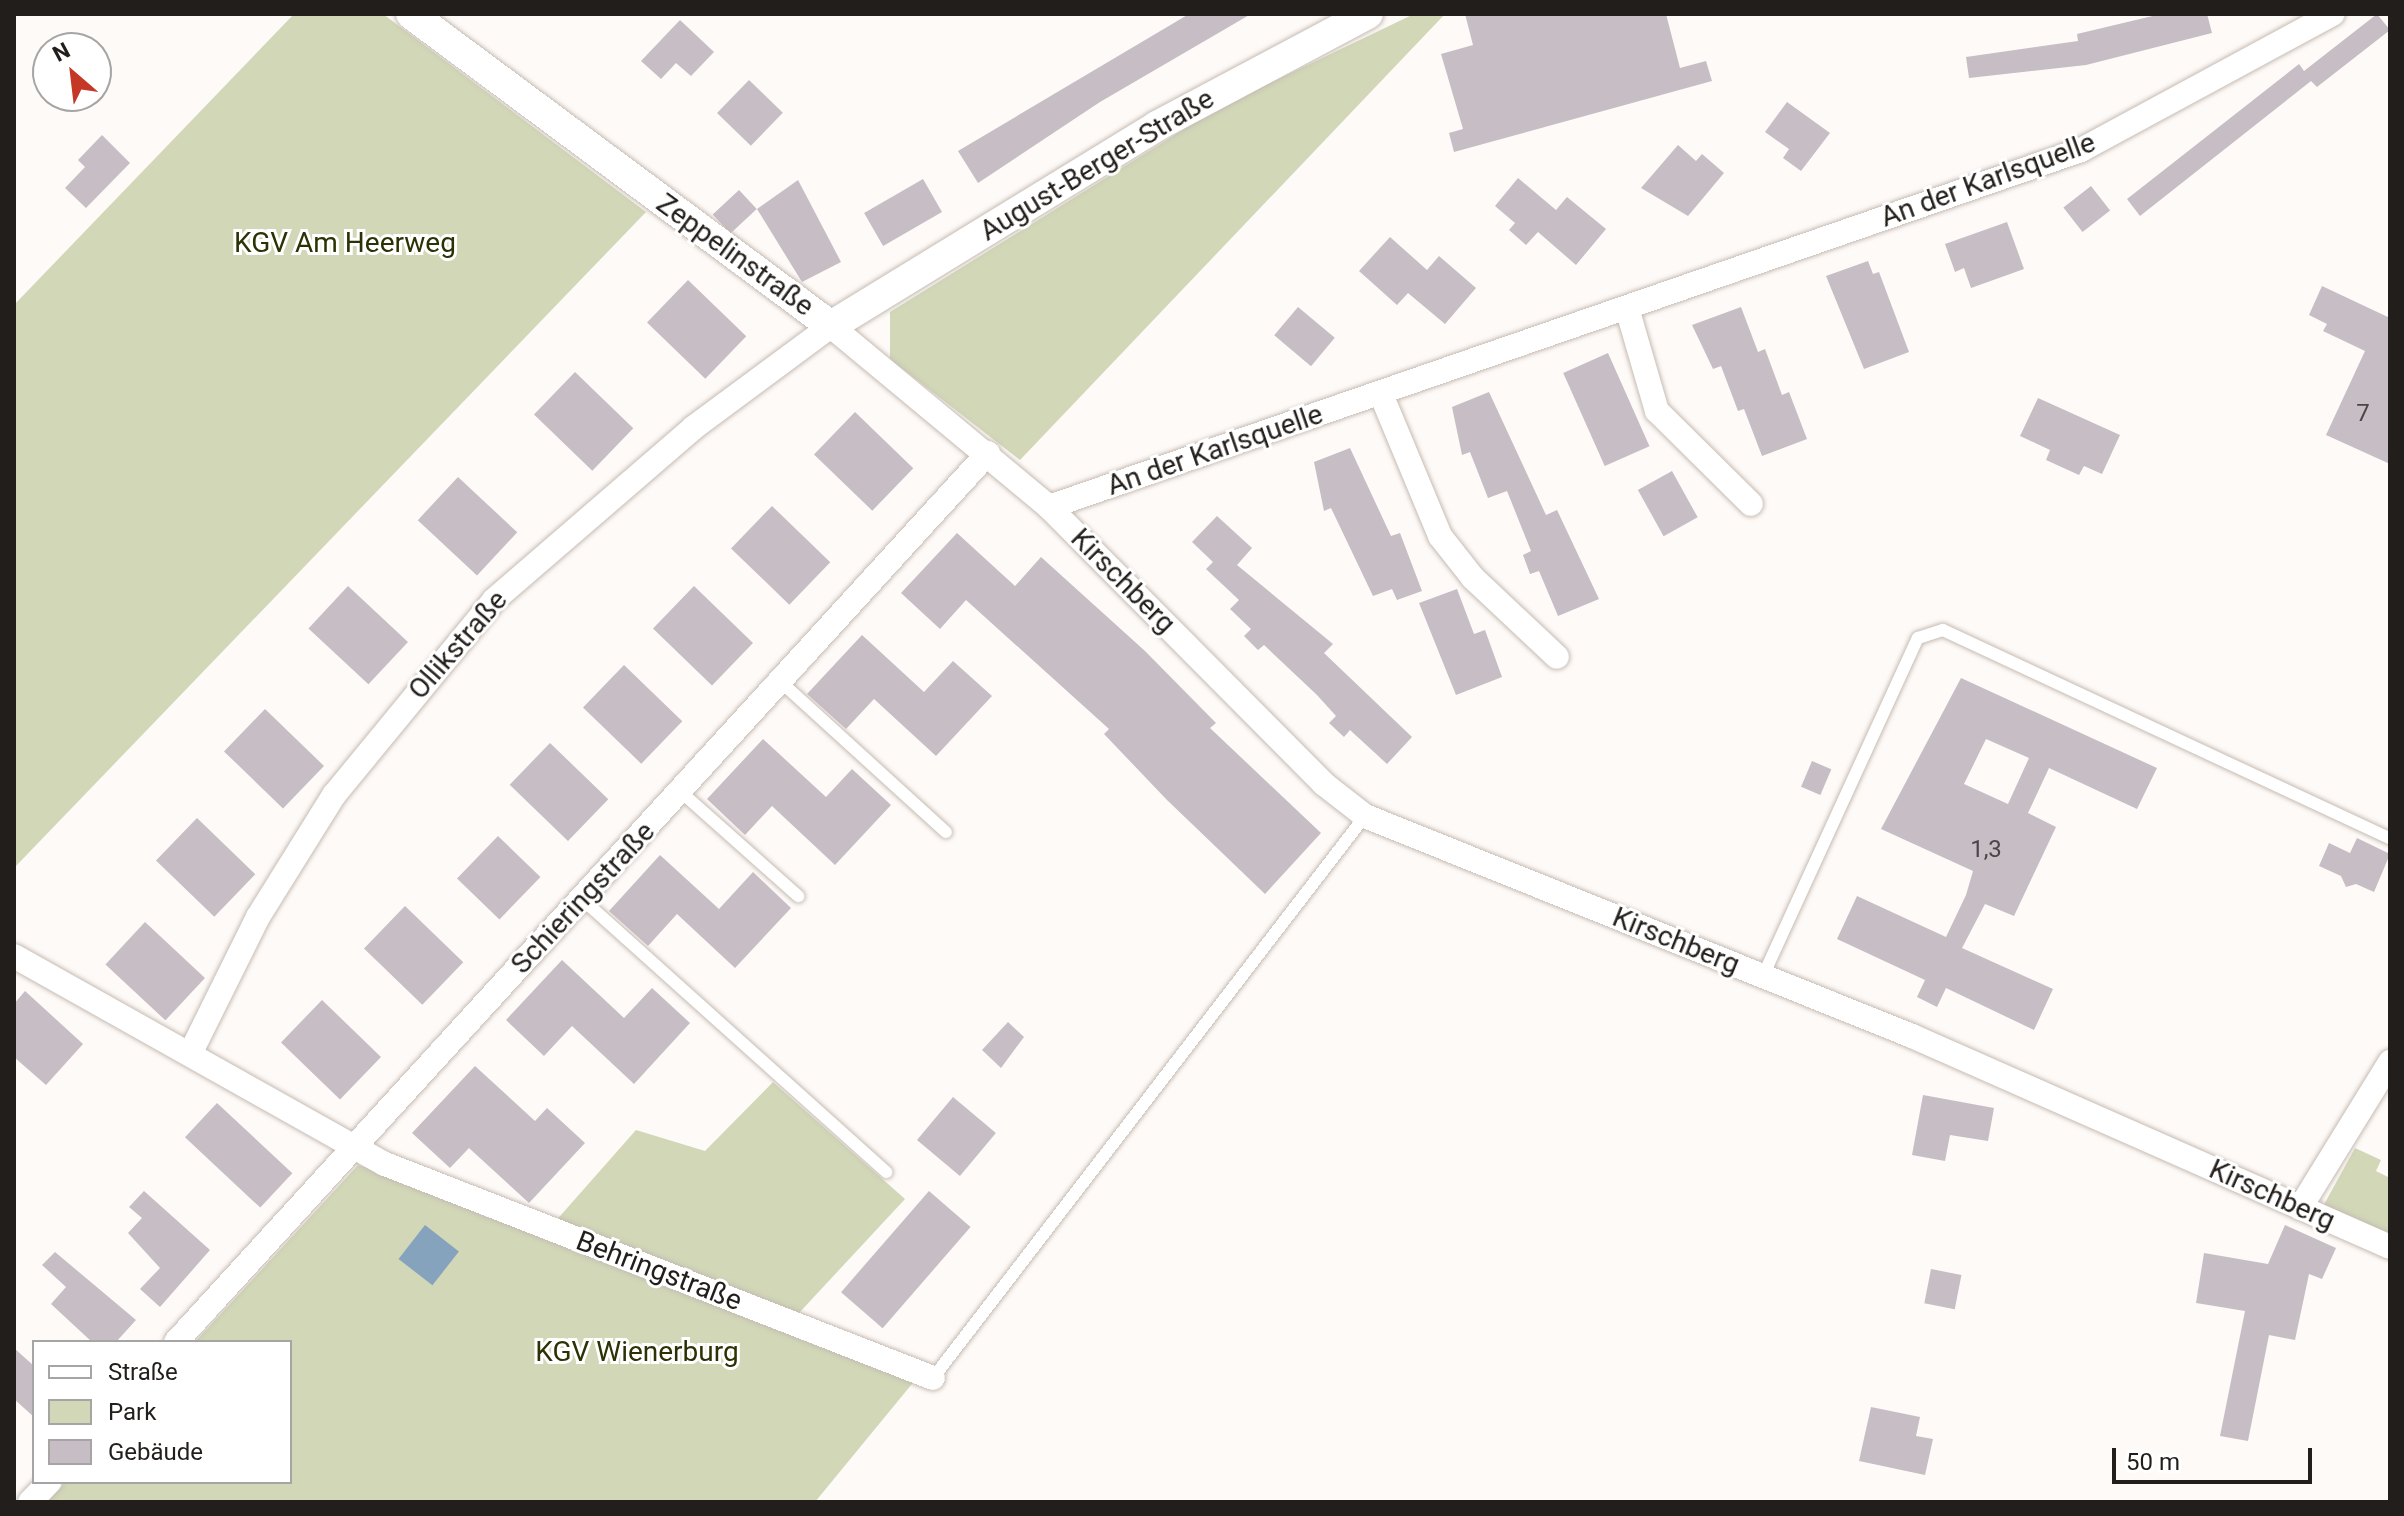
<!DOCTYPE html>
<html>
<head>
<meta charset="utf-8">
<style>
	body { margin:0 }
	#map { position:relative; width:2404px; height:1516px; overflow:hidden; background:#fefaf7; font-family:Roboto,sans-serif }
	div>[style] { position:absolute }
	.green>* { inset:0; background:#d1d7b7 }
	.water>* { inset:0; background:#86a3bd; transform-origin:0 0 }
	.building>* { inset:0; background:#c7bdc5; transform-origin:0 0 }
	.roads { filter:drop-shadow(0 0 2px #c5bbb3) drop-shadow(0 0 2px #c5bbb3) }
	.service>* { height:12px; margin:-6px; padding:0 6px; transform-origin:6px; border-radius:6px; background:#fff }
	.minor>* { height:24px; margin:-12px; padding:0 12px; transform-origin:12px; border-radius:12px; background:#fff }
	.tertiary>* { height:30px; margin:-15px; padding:0 15px; transform-origin:15px; border-radius:15px; background:#fff }
	span { translate:-50% -50%; white-space:nowrap; text-align:center; line-height:1.15; -webkit-text-stroke:6px #fff; paint-order:stroke }
	.number-label { font-size:24px; color:#4b4646 }
	.number-label span { -webkit-text-stroke-width:0 }
	.street-label { font-size:28px; color:#221e1b }
	.park-label { font-size:28px; color:#2d3205 }
	.frame { position:absolute; inset:0; border:16px solid #221e1b; pointer-events:none }
	.legend { position:absolute; left:32px; top:1340px; width:260px; height:144px; box-sizing:border-box; background:#fff; border:2px solid #a7a5a4; margin:0; padding:10px 14px; list-style:none; font-size:24px; color:#221e1b }
	.legend li { display:flex; align-items:center; gap:16px; height:40px }
	.legend b { width:40px; border:2px solid #a7a5a4 }
	.north { position:absolute; left:32px; top:32px; width:80px; height:80px; box-sizing:border-box; background:#fff; border:2px solid #a7a5a4; border-radius:50%; rotate:332deg; font-size:22px; font-weight:700; line-height:32px; text-align:center; color:#221e1b }
	.north::after { content:''; display:block; margin:auto; width:28px; height:36px; background:#c43825; clip-path:polygon(50% 0,100% 100%,50% 72%,0 100%) }
	.scale { position:absolute; left:2112px; top:1448px; width:200px; height:36px; box-sizing:border-box; border:4px solid #221e1b; border-top:0; padding-left:10px; font-size:24px; line-height:28px; white-space:nowrap; color:#221e1b; -webkit-text-stroke:6px #fff; paint-order:stroke }
</style>
</head>
<body>
<div id="map">
	<div class="green">
		<i style="clip-path:polygon(294px 14px,383px 14px,646px 212px,14px 868px,14px 305px)"></i>
		<i style="clip-path:polygon(1414px 14px,1445px 14px,1020px 460px,890px 359px,890px 312px,1220px 107px)"></i>
		<i style="clip-path:polygon(773px 1082px,905px 1199px,786px 1327px,916px 1379px,815px 1502px,47px 1502px,65px 1482px,290px 1482px,290px 1342px,195px 1342px,358px 1165px,546px 1232px,636px 1130px,705px 1151px)"></i>
		<i style="clip-path:polygon(2355px 1148px,2381px 1160px,2376px 1171px,2390px 1178px,2390px 1238px,2321px 1210px)"></i>
	</div>
	<div class="water">
		<i style="left:425px;top:1225px;width:43px;height:43px;rotate:38deg"></i>
	</div>
	<div class="building">
		<i style="clip-path:polygon(1189px 14px,1251px 14px,1100px 102px,978px 183px,958px 151px)"></i>
		<i style="clip-path:polygon(1465px 14px,1666px 14px,1680px 68px,1706px 61px,1712px 81px,1454px 152px,1449px 133px,1463px 129px,1441px 54px,1473px 45px)"></i>
		<i style="clip-path:polygon(2161px 14px,2207px 14px,2212px 33px,2086px 65px,1969px 78px,1966px 57px,2078px 41px,2077px 34px)"></i>
		<i style="clip-path:polygon(2377px 14px,2390px 30px,2317px 87px,2311px 81px,2140px 216px,2127px 199px,2299px 64px,2304px 71px)"></i>
		<i style="clip-path:polygon(680px 20px,714px 52px,691px 76px,676px 63px,661px 79px,641px 61px)"></i>
		<i style="left:749px;top:80px;width:47px;height:46px;rotate:44deg"></i>
		<i style="clip-path:polygon(1787px 102px,1830px 133px,1801px 171px,1783px 158px,1789px 149px,1765px 132px)"></i>
		<i style="clip-path:polygon(102px 135px,130px 163px,86px 208px,65px 188px,85px 167px,78px 160px)"></i>
		<i style="clip-path:polygon(1678px 145px,1696px 161px,1702px 154px,1724px 173px,1688px 216px,1641px 188px)"></i>
		<i style="clip-path:polygon(1518px 178px,1556px 210px,1567px 197px,1606px 229px,1576px 265px,1538px 232px,1526px 245px,1509px 230px,1515px 223px,1495px 206px)"></i>
		<i style="left:923px;top:179px;width:38px;height:68px;rotate:60deg"></i>
		<i style="clip-path:polygon(798px 180px,841px 262px,802px 282px,757px 209px)"></i>
		<i style="left:2091px;top:186px;width:31px;height:35px;rotate:52deg"></i>
		<i style="left:739px;top:190px;width:26px;height:36px;rotate:47deg"></i>
		<i style="clip-path:polygon(2007px 222px,2024px 269px,1971px 288px,1964px 268px,1955px 272px,1945px 244px)"></i>
		<i style="clip-path:polygon(1390px 237px,1427px 270px,1439px 256px,1476px 288px,1445px 324px,1408px 293px,1397px 305px,1359px 271px)"></i>
		<i style="clip-path:polygon(1868px 261px,1873px 274px,1879px 272px,1909px 352px,1864px 369px,1826px 276px)"></i>
		<i style="left:688px;top:280px;width:81px;height:59px;rotate:44deg"></i>
		<i style="clip-path:polygon(2322px 286px,2390px 318px,2390px 464px,2326px 435px,2365px 351px,2323px 331px,2327px 324px,2309px 315px)"></i>
		<i style="left:1298px;top:307px;width:48px;height:37px;rotate:40deg"></i>
		<i style="clip-path:polygon(1741px 307px,1758px 352px,1765px 349px,1782px 395px,1789px 392px,1807px 439px,1762px 456px,1744px 409px,1738px 411px,1721px 366px,1713px 369px,1692px 325px)"></i>
		<i style="left:1608px;top:353px;width:102px;height:49px;rotate:66deg"></i>
		<i style="left:575px;top:372px;width:81px;height:59px;rotate:44deg"></i>
		<i style="clip-path:polygon(1489px 392px,1546px 515px,1557px 510px,1599px 599px,1558px 616px,1539px 571px,1530px 574px,1523px 555px,1531px 551px,1507px 491px,1488px 498px,1470px 452px,1462px 455px,1452px 407px)"></i>
		<i style="clip-path:polygon(2038px 398px,2120px 435px,2102px 474px,2084px 466px,2079px 475px,2046px 460px,2050px 450px,2020px 436px)"></i>
		<i style="left:855px;top:412px;width:81px;height:59px;rotate:44deg"></i>
		<i style="clip-path:polygon(1350px 448px,1391px 536px,1400px 533px,1422px 591px,1397px 600px,1392px 589px,1373px 596px,1331px 508px,1324px 511px,1314px 462px)"></i>
		<i style="left:1672px;top:471px;width:53px;height:39px;rotate:61deg"></i>
		<i style="left:458px;top:477px;width:81px;height:59px;rotate:43deg"></i>
		<i style="left:772px;top:506px;width:81px;height:59px;rotate:44deg"></i>
		<i style="clip-path:polygon(1217px 516px,1252px 548px,1237px 565px,1333px 644px,1324px 653px,1412px 737px,1387px 764px,1350px 730px,1344px 737px,1329px 723px,1336px 716px,1317px 695px,1264px 645px,1258px 650px,1244px 636px,1251px 629px,1230px 609px,1239px 600px,1206px 569px,1213px 562px,1192px 542px)"></i>
		<i style="clip-path:polygon(957px 533px,1015px 586px,1041px 557px,1145px 651px,1216px 723px,1210px 728px,1321px 833px,1265px 894px,1167px 800px,1104px 734px,1109px 729px,966px 600px,940px 629px,901px 593px)"></i>
		<i style="left:348px;top:586px;width:82px;height:58px;rotate:43deg"></i>
		<i style="left:694px;top:586px;width:82px;height:59px;rotate:44deg"></i>
		<i style="clip-path:polygon(1457px 589px,1474px 634px,1485px 630px,1502px 677px,1456px 695px,1419px 603px)"></i>
		<i style="clip-path:polygon(862px 635px,924px 692px,953px 661px,992px 696px,936px 756px,874px 699px,846px 729px,807px 694px)"></i>
		<i style="left:624px;top:665px;width:81px;height:59px;rotate:44deg"></i>
		<i style="clip-path:polygon(evenodd,1961px 678px,2157px 768px,2137px 809px,2049px 768px,2028px 813px,2056px 827px,2014px 916px,1985px 904px,1962px 948px,2053px 989px,2034px 1030px,1946px 988px,1937px 1007px,1917px 997px,1925px 980px,1837px 939px,1857px 896px,1946px 937px,1966px 895px,1973px 871px,1881px 829px,1961px 678px,1986px 739px,2029px 758px,2008px 804px,1964px 784px,1986px 739px)"></i>
		<i style="left:265px;top:709px;width:82px;height:59px;rotate:44deg"></i>
		<i style="clip-path:polygon(763px 739px,826px 797px,852px 769px,891px 805px,835px 865px,772px 806px,745px 835px,707px 799px)"></i>
		<i style="left:550px;top:743px;width:81px;height:58px;rotate:44deg"></i>
		<i style="left:1812px;top:761px;width:21px;height:28px;rotate:23deg"></i>
		<i style="left:197px;top:818px;width:81px;height:59px;rotate:44deg"></i>
		<i style="left:498px;top:836px;width:59px;height:59px;rotate:44deg"></i>
		<i style="clip-path:polygon(2357px 838px,2390px 854px,2374px 892px,2356px 884px,2346px 887px,2341px 876px,2319px 866px,2329px 843px,2350px 853px)"></i>
		<i style="clip-path:polygon(660px 855px,719px 909px,753px 872px,791px 908px,735px 968px,677px 914px,648px 946px,609px 911px)"></i>
		<i style="left:405px;top:906px;width:81px;height:59px;rotate:44deg"></i>
		<i style="left:145px;top:922px;width:82px;height:58px;rotate:43deg"></i>
		<i style="clip-path:polygon(562px 960px,624px 1018px,652px 988px,690px 1023px,634px 1084px,572px 1026px,544px 1056px,506px 1020px)"></i>
		<i style="clip-path:polygon(25px 991px,83px 1044px,46px 1085px,14px 1057px,14px 1004px)"></i>
		<i style="left:322px;top:1000px;width:82px;height:59px;rotate:44deg"></i>
		<i style="clip-path:polygon(1008px 1022px,1024px 1037px,1001px 1068px,982px 1050px)"></i>
		<i style="clip-path:polygon(475px 1066px,535px 1121px,547px 1108px,585px 1143px,529px 1203px,469px 1148px,450px 1168px,412px 1133px)"></i>
		<i style="clip-path:polygon(1923px 1095px,1994px 1108px,1988px 1141px,1950px 1135px,1945px 1161px,1912px 1155px)"></i>
		<i style="left:953px;top:1097px;width:56px;height:56px;rotate:40deg"></i>
		<i style="left:217px;top:1103px;width:103px;height:47px;rotate:43deg"></i>
		<i style="clip-path:polygon(144px 1191px,210px 1250px,160px 1307px,140px 1289px,160px 1268px,128px 1233px,142px 1218px,129px 1207px)"></i>
		<i style="left:929px;top:1191px;width:55px;height:134px;rotate:41deg"></i>
		<i style="clip-path:polygon(2285px 1225px,2336px 1248px,2322px 1279px,2309px 1274px,2295px 1340px,2269px 1335px,2248px 1441px,2220px 1436px,2245px 1311px,2196px 1303px,2204px 1253px,2268px 1264px)"></i>
		<i style="clip-path:polygon(55px 1252px,136px 1320px,116px 1342px,92px 1342px,51px 1304px,66px 1287px,42px 1265px)"></i>
		<i style="left:1931px;top:1269px;width:31px;height:35px;rotate:11deg"></i>
		<i style="clip-path:polygon(14px 1348px,34px 1366px,34px 1417px,14px 1399px)"></i>
		<i style="clip-path:polygon(1871px 1407px,1920px 1417px,1916px 1436px,1933px 1439px,1925px 1475px,1859px 1461px)"></i>
	</div>
	<div class="roads">
		<div class="service">
			<i style="left:781px;top:682px;width:223px;rotate:42.3deg"></i>
			<i style="left:681px;top:792px;width:157px;rotate:41.6deg"></i>
			<i style="left:582px;top:899px;width:409px;rotate:41.9deg"></i>
			<i style="left:1763px;top:976px;width:372px;rotate:-65.4deg"></i>
			<i style="left:1918px;top:638px;width:26px;rotate:-18deg"></i>
			<i style="left:1943px;top:630px;width:493px;rotate:25deg"></i>
			<i style="left:933px;top:1378px;width:709px;rotate:-52.45deg"></i>
		</div>
		<div class="minor">
			<i style="left:1627px;top:308px;width:107px;rotate:73.8deg"></i>
			<i style="left:1657px;top:411px;width:132px;rotate:44.7deg"></i>
			<i style="left:1381px;top:394px;width:154px;rotate:67.4deg"></i>
			<i style="left:1440px;top:536px;width:53px;rotate:51.8deg"></i>
			<i style="left:1473px;top:578px;width:115px;rotate:43.2deg"></i>
			<i style="left:1049px;top:507px;width:1092px;rotate:-19.08deg"></i>
			<i style="left:2081px;top:150px;width:286px;rotate:-28.4deg"></i>
			<i style="left:14px;top:956px;width:425px;rotate:29.3deg"></i>
			<i style="left:385px;top:1164px;width:588px;rotate:21.33deg"></i>
			<i style="left:190px;top:1054px;width:153px;rotate:-63.6deg"></i>
			<i style="left:258px;top:917px;width:144px;rotate:-58.1deg"></i>
			<i style="left:334px;top:795px;width:252px;rotate:-50.6deg"></i>
			<i style="left:494px;top:600px;width:263px;rotate:-40.8deg"></i>
			<i style="left:693px;top:428px;width:172px;rotate:-36.5deg"></i>
			<i style="left:831px;top:326px;width:283px;rotate:39.7deg"></i>
			<i style="left:1049px;top:507px;width:390px;rotate:45.2deg"></i>
			<i style="left:1324px;top:784px;width:52px;rotate:38deg"></i>
			<i style="left:1365px;top:816px;width:590px;rotate:21.91deg"></i>
			<i style="left:1912px;top:1036px;width:522px;rotate:23.82deg"></i>
			<i style="left:2300px;top:1208px;width:172px;rotate:-58.3deg"></i>
			<i style="left:176px;top:1342px;width:1204px;rotate:-47.59deg"></i>
			<i style="left:30px;top:1502px;width:28px;rotate:-46deg"></i>
		</div>
		<div class="tertiary">
			<i style="left:411px;top:14px;width:523px;rotate:36.61deg"></i>
			<i style="left:831px;top:326px;width:382px;rotate:-31.5deg"></i>
			<i style="left:1157px;top:126px;width:239px;rotate:-28deg"></i>
		</div>
	</div>
	<div class="number-label">
		<span style="left:2363px;top:414px">7</span>
		<span style="left:1986px;top:850px">1,3</span>
	</div>
	<div class="street-label">
		<span style="left:1097px;top:165px;rotate:-31deg">August-Berger-Straße</span>
		<span style="left:1988px;top:180px;rotate:-20deg">An der Karlsquelle</span>
		<span style="left:735px;top:255px;rotate:36deg">Zeppelinstraße</span>
		<span style="left:1215px;top:450px;rotate:-19deg">An der Karlsquelle</span>
		<span style="left:1123px;top:581px;rotate:45deg">Kirschberg</span>
		<span style="left:458px;top:645px;rotate:-49deg">Ollikstraße</span>
		<span style="left:583px;top:898px;rotate:-47deg">Schieringstraße</span>
		<span style="left:1676px;top:941px;rotate:22deg">Kirschberg</span>
		<span style="left:2272px;top:1195px;rotate:24deg">Kirschberg</span>
		<span style="left:659px;top:1271px;rotate:21deg">Behringstraße</span>
	</div>
	<div class="park-label">
		<span style="left:345px;top:243px">KGV Am Heerweg</span>
		<span style="left:637px;top:1352px">KGV Wienerburg</span>
	</div>
	<div class="frame"></div>
	<ul class="legend">
	<li><b style="height:10px;background:#fff"></b>Straße</li>
	<li><b style="height:22px;background:#d1d7b7"></b>Park</li>
	<li><b style="height:22px;background:#c7bdc5"></b>Gebäude</li>
	</ul>
	<div class="north">N</div>
	<div class="scale">50 m</div>
</div>
</body>
</html>
